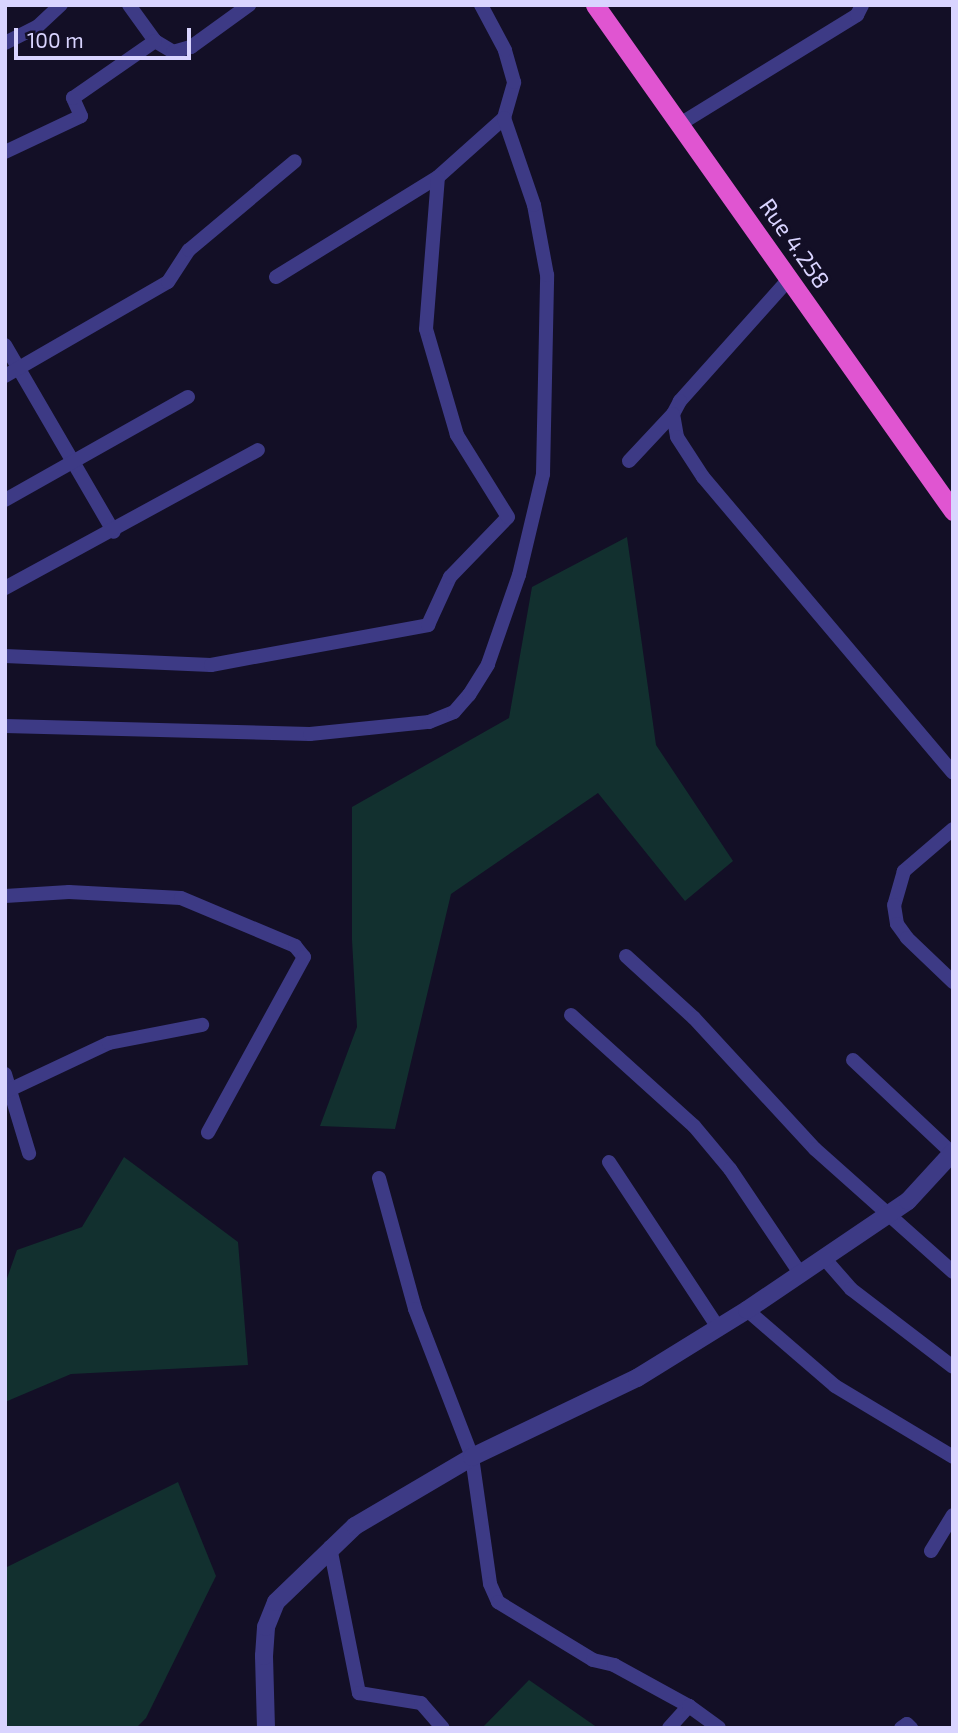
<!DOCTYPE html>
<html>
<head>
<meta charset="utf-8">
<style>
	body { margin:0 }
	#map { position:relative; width:958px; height:1733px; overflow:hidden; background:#130f26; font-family:"Exo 2",sans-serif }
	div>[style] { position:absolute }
	.green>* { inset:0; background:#12302f }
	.minor>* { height:14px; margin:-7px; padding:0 7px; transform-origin:7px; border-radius:7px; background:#3d3a85 }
	.tertiary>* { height:18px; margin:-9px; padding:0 9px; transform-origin:9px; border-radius:9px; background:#3d3a85 }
	.trunk>* { height:19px; margin:-9.5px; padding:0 9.5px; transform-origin:9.5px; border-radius:9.5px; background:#e055d1 }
	span { translate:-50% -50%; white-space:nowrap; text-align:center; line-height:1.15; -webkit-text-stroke:6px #130f26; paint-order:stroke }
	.street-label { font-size:23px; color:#d9d4ff }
	.frame { position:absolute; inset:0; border:7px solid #d9d4ff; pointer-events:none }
	.scale { position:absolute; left:14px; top:28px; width:177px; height:32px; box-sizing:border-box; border:4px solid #d9d4ff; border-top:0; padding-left:9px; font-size:21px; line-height:24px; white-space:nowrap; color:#d9d4ff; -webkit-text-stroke:5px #130f26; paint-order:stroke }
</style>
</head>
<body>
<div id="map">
	<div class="green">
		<i style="clip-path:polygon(627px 537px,656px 745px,733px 861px,685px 901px,598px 793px,451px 894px,395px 1129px,320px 1126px,357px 1027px,352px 940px,352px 807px,509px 718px,532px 587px)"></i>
		<i style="clip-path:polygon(124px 1157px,238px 1242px,248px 1365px,71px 1374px,5px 1402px,5px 1284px,17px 1250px,82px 1227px)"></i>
		<i style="clip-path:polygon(178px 1482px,216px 1576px,146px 1718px,136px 1728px,5px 1728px,5px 1568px)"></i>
		<i style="clip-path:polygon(529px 1680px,598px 1728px,482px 1728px)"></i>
	</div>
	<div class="minor">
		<i style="left:129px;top:5px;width:44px;rotate:54.2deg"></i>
		<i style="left:155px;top:41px;width:21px;rotate:31deg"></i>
		<i style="left:173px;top:52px;width:19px;rotate:-16deg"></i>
		<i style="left:191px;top:47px;width:72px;rotate:-35.9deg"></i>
		<i style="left:5px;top:43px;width:36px;rotate:-27deg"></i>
		<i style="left:37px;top:27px;width:33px;rotate:-43deg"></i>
		<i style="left:680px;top:124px;width:208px;rotate:-31.6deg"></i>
		<i style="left:857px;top:15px;width:11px;rotate:-63deg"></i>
		<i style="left:5px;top:152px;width:84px;rotate:-25.3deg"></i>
		<i style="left:81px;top:116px;width:20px;rotate:-114deg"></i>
		<i style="left:73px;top:98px;width:100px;rotate:-34.8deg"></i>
		<i style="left:276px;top:277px;width:190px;rotate:-31.7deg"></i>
		<i style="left:438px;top:177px;width:89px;rotate:-41.8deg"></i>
		<i style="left:504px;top:118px;width:37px;rotate:-74deg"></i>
		<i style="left:514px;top:82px;width:33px;rotate:-106deg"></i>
		<i style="left:505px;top:50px;width:51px;rotate:-118.1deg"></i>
		<i style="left:789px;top:279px;width:164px;rotate:131.8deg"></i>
		<i style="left:680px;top:401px;width:15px;rotate:118deg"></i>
		<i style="left:673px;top:414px;width:23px;rotate:80deg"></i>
		<i style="left:677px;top:437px;width:48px;rotate:57deg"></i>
		<i style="left:703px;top:477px;width:387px;rotate:49.8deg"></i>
		<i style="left:5px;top:345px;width:216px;rotate:59.8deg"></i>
		<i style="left:5px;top:376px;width:188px;rotate:-30deg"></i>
		<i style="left:168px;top:282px;width:38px;rotate:-57deg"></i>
		<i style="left:189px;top:250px;width:138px;rotate:-40deg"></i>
		<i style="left:629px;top:461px;width:64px;rotate:-46.9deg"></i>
		<i style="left:5px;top:500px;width:210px;rotate:-29.4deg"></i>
		<i style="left:5px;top:588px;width:288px;rotate:-28.6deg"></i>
		<i style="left:5px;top:656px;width:206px;rotate:2.5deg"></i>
		<i style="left:211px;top:665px;width:221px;rotate:-10.4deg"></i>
		<i style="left:428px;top:625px;width:53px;rotate:-65.4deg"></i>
		<i style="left:450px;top:577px;width:83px;rotate:-46deg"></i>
		<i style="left:508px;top:517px;width:97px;rotate:-121.9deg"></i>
		<i style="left:457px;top:435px;width:110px;rotate:-106.3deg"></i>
		<i style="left:426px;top:329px;width:152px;rotate:-85.5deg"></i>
		<i style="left:5px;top:726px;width:305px;rotate:1.5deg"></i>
		<i style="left:310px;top:734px;width:120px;rotate:-5.8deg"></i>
		<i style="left:429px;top:722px;width:27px;rotate:-22deg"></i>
		<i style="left:454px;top:712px;width:23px;rotate:-49deg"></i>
		<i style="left:469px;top:695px;width:36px;rotate:-58deg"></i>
		<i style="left:488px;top:664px;width:94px;rotate:-70.8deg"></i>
		<i style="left:519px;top:575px;width:104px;rotate:-76.6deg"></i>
		<i style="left:543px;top:474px;width:199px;rotate:-88.8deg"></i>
		<i style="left:547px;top:275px;width:71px;rotate:-100.5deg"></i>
		<i style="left:534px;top:205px;width:92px;rotate:-109deg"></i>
		<i style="left:953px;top:829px;width:65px;rotate:139.4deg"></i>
		<i style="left:904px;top:871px;width:35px;rotate:106deg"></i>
		<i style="left:894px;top:905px;width:19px;rotate:81deg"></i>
		<i style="left:897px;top:924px;width:17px;rotate:54deg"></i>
		<i style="left:907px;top:938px;width:64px;rotate:43.7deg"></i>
		<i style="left:5px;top:896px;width:64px;rotate:-3.6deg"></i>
		<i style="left:69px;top:892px;width:112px;rotate:3.1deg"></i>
		<i style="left:181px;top:898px;width:124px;rotate:22.8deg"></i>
		<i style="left:295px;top:946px;width:14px;rotate:51deg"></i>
		<i style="left:304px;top:957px;width:200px;rotate:118.7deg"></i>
		<i style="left:626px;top:956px;width:92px;rotate:42.4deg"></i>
		<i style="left:694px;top:1018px;width:178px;rotate:47.3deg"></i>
		<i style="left:815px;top:1149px;width:185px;rotate:41.7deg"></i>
		<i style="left:571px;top:1015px;width:166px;rotate:42.1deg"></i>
		<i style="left:694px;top:1126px;width:56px;rotate:50.1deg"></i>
		<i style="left:730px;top:1169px;width:125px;rotate:56.1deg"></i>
		<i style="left:853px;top:1060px;width:137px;rotate:43.2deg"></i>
		<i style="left:5px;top:1074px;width:83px;rotate:73.1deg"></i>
		<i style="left:5px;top:1092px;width:115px;rotate:-25.2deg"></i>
		<i style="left:109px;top:1043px;width:95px;rotate:-11deg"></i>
		<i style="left:609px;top:1162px;width:198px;rotate:56.6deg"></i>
		<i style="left:379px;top:1178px;width:136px;rotate:74.6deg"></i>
		<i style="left:415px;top:1309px;width:159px;rotate:68.9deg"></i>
		<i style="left:472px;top:1457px;width:128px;rotate:81.9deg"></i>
		<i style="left:490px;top:1584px;width:20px;rotate:66deg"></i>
		<i style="left:498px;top:1602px;width:111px;rotate:31.4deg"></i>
		<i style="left:593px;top:1660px;width:22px;rotate:13deg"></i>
		<i style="left:614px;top:1665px;width:85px;rotate:28.7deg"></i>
		<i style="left:824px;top:1258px;width:41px;rotate:48.9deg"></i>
		<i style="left:851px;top:1289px;width:128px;rotate:37.4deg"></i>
		<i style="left:747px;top:1310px;width:116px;rotate:40.8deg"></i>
		<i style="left:835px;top:1386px;width:138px;rotate:31deg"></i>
		<i style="left:330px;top:1547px;width:149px;rotate:78.8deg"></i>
		<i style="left:359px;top:1693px;width:63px;rotate:9.2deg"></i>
		<i style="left:421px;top:1703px;width:33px;rotate:49deg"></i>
		<i style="left:931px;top:1551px;width:42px;rotate:-58.6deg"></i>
		<i style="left:669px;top:1728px;width:30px;rotate:-48deg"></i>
		<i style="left:689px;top:1706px;width:37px;rotate:36deg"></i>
		<i style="left:901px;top:1728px;width:7px;rotate:-34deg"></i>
		<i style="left:907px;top:1724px;width:6px;rotate:45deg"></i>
	</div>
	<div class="tertiary">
		<i style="left:266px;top:1728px;width:72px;rotate:-91.6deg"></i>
		<i style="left:264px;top:1656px;width:29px;rotate:-86deg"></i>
		<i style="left:266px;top:1627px;width:27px;rotate:-68deg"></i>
		<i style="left:276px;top:1602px;width:110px;rotate:-43.9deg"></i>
		<i style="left:355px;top:1526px;width:136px;rotate:-30.5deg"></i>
		<i style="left:472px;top:1457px;width:183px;rotate:-25.6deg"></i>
		<i style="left:637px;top:1378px;width:129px;rotate:-31.7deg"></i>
		<i style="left:747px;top:1310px;width:194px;rotate:-34.1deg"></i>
		<i style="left:908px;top:1201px;width:67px;rotate:-47.4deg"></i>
	</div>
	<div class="trunk">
		<i style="left:595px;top:5px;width:620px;rotate:54.72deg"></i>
	</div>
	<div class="street-label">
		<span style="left:795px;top:243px;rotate:55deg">Rue 4.258</span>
	</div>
	<div class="frame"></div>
	<div class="scale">100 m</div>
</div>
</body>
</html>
